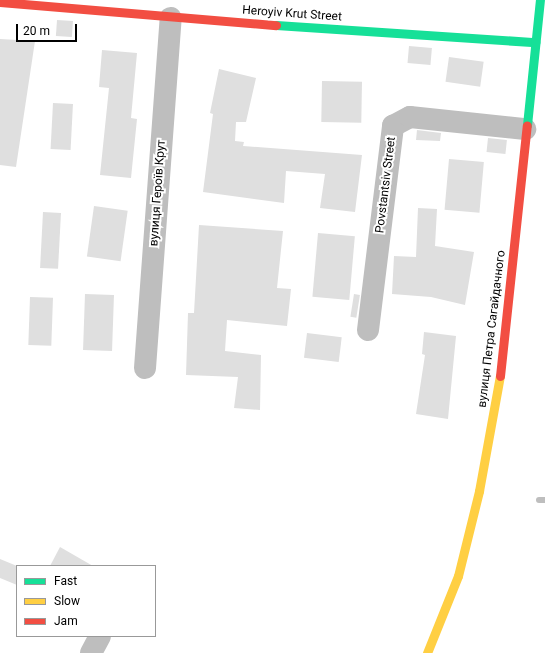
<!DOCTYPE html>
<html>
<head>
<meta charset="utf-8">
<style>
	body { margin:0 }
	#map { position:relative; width:545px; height:653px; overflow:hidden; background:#fff; font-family:Roboto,sans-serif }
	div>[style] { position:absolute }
	.stream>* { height:6px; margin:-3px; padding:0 3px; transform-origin:3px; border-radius:3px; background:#bebebe }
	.building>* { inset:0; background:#dfdfdf; transform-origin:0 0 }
	.street>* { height:22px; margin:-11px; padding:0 11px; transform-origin:11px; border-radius:11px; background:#bebebe }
	.fast>* { height:9px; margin:-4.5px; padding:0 4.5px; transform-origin:4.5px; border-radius:4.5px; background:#16e098 }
	.slow>* { height:9px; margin:-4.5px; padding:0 4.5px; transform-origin:4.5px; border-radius:4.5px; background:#ffcf43 }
	.jam>* { height:9px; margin:-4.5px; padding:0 4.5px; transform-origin:4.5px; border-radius:4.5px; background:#f24e42 }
	span { translate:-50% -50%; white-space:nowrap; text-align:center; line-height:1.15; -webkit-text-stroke:4px #fff; paint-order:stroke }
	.street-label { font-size:12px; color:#000 }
	.legend { position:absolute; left:16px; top:565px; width:140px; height:72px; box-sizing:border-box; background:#fff; border:1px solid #999; margin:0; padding:5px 7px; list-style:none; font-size:12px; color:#000 }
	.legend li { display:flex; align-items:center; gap:8px; height:20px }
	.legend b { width:20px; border:1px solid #999 }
	.scale { position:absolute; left:16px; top:24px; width:61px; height:18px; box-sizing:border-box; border:2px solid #000; border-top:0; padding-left:5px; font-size:12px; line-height:14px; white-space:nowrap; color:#000; -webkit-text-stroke:3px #fff; paint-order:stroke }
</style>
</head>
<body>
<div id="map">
	<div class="stream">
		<i style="left:539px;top:500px;width:6px"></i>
	</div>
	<div class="building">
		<i style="left:57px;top:20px;width:16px;height:16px;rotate:4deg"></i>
		<i style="clip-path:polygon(0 39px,35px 41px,16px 167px,0 165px)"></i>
		<i style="left:409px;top:46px;width:23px;height:17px;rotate:5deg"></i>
		<i style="clip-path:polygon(102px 50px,137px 53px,131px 118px,137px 119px,131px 178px,100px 175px,109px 88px,99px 87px)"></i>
		<i style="left:449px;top:57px;width:35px;height:25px;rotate:8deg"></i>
		<i style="clip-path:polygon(219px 69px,256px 78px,246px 122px,236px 122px,235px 141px,244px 142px,243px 146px,362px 155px,355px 212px,320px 208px,325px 174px,286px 171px,284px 203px,203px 192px,213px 114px,210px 113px)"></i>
		<i style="left:322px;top:81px;width:40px;height:41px;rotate:1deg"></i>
		<i style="left:53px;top:103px;width:20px;height:46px;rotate:3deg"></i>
		<i style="clip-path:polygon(417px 130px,441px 133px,440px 141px,416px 140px)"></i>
		<i style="left:488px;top:138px;width:19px;height:14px;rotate:6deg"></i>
		<i style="left:449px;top:159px;width:35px;height:51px;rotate:5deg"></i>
		<i style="left:94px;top:206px;width:34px;height:51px;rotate:8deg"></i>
		<i style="clip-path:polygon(418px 208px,437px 209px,435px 246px,474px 252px,465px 305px,431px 297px,392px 294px,394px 256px,416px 257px)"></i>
		<i style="left:43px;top:212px;width:18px;height:56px;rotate:3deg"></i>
		<i style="clip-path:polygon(199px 225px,283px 231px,277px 288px,291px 289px,287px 326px,227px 320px,225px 351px,261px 355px,260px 410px,234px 408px,238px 377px,186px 375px,188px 313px,194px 313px)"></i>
		<i style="left:318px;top:233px;width:37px;height:64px;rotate:5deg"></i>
		<i style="left:85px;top:294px;width:29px;height:56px;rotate:2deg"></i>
		<i style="left:354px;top:294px;width:6px;height:23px;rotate:9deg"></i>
		<i style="left:30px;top:297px;width:23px;height:48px;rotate:2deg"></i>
		<i style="clip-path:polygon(424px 332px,456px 336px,448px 419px,416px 414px,425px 355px,422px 354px)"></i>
		<i style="left:307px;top:333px;width:35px;height:25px;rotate:7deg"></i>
		<i style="clip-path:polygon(60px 547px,93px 566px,50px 566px)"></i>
		<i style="clip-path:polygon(0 559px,17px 566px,17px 585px,0 578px)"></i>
	</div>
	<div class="street">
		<i style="left:368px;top:330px;width:206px;rotate:-83deg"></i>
		<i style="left:393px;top:126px;width:19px;rotate:-28deg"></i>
		<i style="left:410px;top:117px;width:116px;rotate:6deg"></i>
		<i style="left:145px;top:368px;width:351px;rotate:-85.8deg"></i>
		<i style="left:91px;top:653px;width:19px;rotate:-62deg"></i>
	</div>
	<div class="fast">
		<i style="left:276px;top:25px;width:260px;rotate:3.8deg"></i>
		<i style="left:527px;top:125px;width:126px;rotate:-84.1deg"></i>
	</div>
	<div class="slow">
		<i style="left:427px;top:653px;width:83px;rotate:-68.1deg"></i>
		<i style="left:458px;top:576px;width:88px;rotate:-76.1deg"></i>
		<i style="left:479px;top:491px;width:117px;rotate:-79.7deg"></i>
	</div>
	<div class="jam">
		<i style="left:0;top:2px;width:277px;rotate:4.8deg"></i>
		<i style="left:500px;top:376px;width:252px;rotate:-83.9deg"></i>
	</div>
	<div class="street-label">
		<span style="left:292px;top:14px;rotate:4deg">Heroyiv Krut Street</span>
		<span style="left:386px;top:185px;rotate:-83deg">Povstantsiv Street</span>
		<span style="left:158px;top:193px;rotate:-86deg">вулиця Героїв Крут</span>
		<span style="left:492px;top:329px;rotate:-83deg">вулиця Петра Сагайдачного</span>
	</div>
	<ul class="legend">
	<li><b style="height:5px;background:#16e098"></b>Fast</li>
	<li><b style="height:5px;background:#ffcf43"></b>Slow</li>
	<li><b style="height:5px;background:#f24e42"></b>Jam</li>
	</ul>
	<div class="scale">20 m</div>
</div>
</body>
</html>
